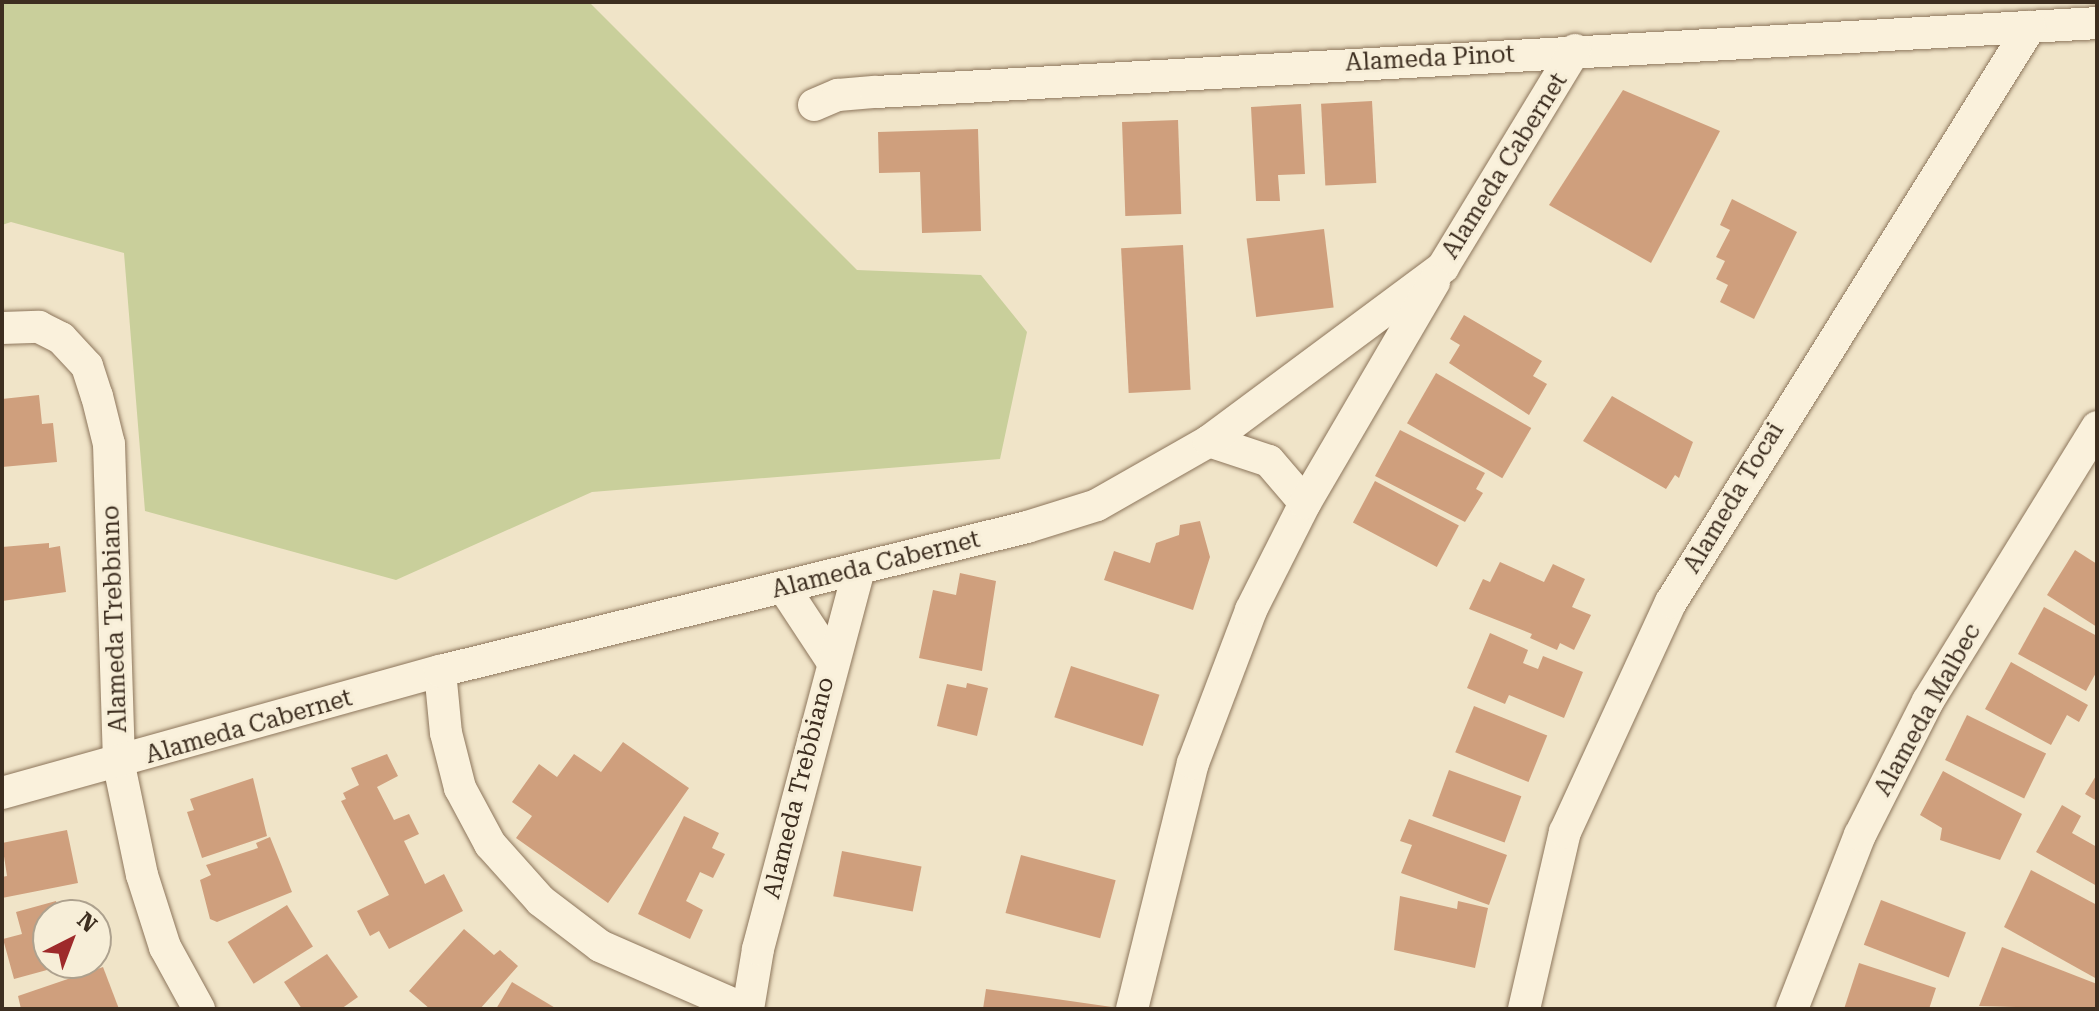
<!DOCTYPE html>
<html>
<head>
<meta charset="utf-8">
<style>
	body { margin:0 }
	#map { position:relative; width:2099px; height:1011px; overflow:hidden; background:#f0e4c8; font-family:"Roboto Serif",serif }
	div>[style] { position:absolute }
	.green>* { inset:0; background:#c9cf9b }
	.building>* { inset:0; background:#cf9f7d; transform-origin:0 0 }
	.roads { filter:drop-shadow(0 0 2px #8d765c) drop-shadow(0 0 2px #8d765c) }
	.street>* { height:32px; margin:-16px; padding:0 16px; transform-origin:16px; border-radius:16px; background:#faf1dc }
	span { translate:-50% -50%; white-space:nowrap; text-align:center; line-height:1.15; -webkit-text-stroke:6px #f7eed8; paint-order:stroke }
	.street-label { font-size:24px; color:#3d2e20 }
	.frame { position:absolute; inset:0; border:4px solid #3d2e20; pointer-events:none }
	.north { position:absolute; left:32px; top:899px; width:80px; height:80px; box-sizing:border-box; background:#f7eed8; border:2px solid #ada18e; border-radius:50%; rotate:42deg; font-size:22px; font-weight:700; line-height:32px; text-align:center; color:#3d2e20 }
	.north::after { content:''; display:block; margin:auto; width:28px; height:36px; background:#9e2a2b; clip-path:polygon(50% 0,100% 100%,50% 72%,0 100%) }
</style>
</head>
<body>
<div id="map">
	<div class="green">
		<i style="clip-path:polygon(2px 2px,589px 2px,857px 270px,981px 275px,1027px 332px,1000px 459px,592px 492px,396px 580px,145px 511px,124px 253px,11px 222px,2px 225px)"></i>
	</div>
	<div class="building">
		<i style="clip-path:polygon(1623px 90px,1720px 131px,1651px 263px,1549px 205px)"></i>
		<i style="left:1372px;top:101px;width:82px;height:51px;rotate:87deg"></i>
		<i style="clip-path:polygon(1301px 104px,1305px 174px,1278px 175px,1280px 201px,1256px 201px,1251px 107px)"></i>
		<i style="left:1178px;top:120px;width:94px;height:56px;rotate:88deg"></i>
		<i style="clip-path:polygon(978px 129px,981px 231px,922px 233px,920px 172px,879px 173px,878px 132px)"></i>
		<i style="clip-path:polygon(1732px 199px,1797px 232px,1754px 319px,1720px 302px,1728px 285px,1716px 279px,1725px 261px,1716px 257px,1730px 230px,1720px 225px)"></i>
		<i style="left:1324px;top:229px;width:79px;height:78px;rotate:83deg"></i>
		<i style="left:1183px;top:245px;width:145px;height:62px;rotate:87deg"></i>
		<i style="clip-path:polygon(1464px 315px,1542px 361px,1533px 376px,1547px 384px,1529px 415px,1449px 363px,1460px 345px,1450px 339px)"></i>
		<i style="left:1436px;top:373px;width:110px;height:58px;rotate:30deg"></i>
		<i style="clip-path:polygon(39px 395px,42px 424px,53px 423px,57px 462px,2px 467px,2px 399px)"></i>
		<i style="clip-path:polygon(1612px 396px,1693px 442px,1679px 478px,1675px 475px,1666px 489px,1583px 441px)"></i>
		<i style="clip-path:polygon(1400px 430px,1485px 473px,1476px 489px,1483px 493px,1465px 522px,1375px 476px)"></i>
		<i style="left:1375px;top:481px;width:95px;height:47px;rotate:28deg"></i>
		<i style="clip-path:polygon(1200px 521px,1210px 557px,1193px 610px,1104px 580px,1114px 551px,1150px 563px,1156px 543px,1179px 535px,1180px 525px)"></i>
		<i style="clip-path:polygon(49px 543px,49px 548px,60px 546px,66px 592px,2px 601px,2px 547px)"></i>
		<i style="clip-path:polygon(2075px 550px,2097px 564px,2097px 627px,2047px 595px)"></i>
		<i style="clip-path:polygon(1500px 562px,1544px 582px,1553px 564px,1585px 579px,1572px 607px,1591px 615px,1574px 650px,1560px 643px,1557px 650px,1530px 638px,1532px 634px,1469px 609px,1483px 579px,1490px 582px)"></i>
		<i style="clip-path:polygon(960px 573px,996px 581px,982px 671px,919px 658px,933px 590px,956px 595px)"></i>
		<i style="clip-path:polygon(2044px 607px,2097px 636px,2097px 671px,2086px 691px,2018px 654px)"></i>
		<i style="clip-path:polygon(1490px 633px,1528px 650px,1523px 663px,1538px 669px,1543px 656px,1583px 672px,1564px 718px,1509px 695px,1505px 704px,1467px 688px)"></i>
		<i style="clip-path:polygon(2011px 662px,2088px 705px,2079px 722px,2067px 715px,2051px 745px,1985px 709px)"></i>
		<i style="left:1071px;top:666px;width:93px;height:54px;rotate:18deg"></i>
		<i style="clip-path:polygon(967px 683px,988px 688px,977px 736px,937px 726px,947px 684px,966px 688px)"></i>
		<i style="left:1474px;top:706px;width:79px;height:50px;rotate:22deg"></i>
		<i style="left:1967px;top:715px;width:88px;height:50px;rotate:26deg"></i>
		<i style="clip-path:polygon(623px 742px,689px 788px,608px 903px,516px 838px,532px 816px,512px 802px,539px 764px,557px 777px,574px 754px,601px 772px)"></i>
		<i style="clip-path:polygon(387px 754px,398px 776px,377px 787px,394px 820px,409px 814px,419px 834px,404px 841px,425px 884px,444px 874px,463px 911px,389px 949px,379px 931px,370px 936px,357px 911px,389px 895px,341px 801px,346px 799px,343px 793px,359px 785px,351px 768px)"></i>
		<i style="left:1449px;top:770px;width:77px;height:49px;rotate:20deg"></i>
		<i style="clip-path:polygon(1943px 771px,2022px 814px,2000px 860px,1940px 840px,1942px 828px,1920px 815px)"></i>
		<i style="clip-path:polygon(2097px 774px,2097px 801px,2085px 794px)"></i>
		<i style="clip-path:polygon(253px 778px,267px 836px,202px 858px,187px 812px,194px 810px,190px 799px)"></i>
		<i style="clip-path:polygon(2062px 805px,2081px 816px,2072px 833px,2097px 847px,2097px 886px,2036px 852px)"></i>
		<i style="clip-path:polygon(684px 816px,719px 833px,712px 848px,725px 854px,713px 878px,700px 872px,686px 901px,703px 910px,690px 939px,638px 914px)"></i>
		<i style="clip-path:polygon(1409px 819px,1507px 855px,1489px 905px,1401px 873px,1412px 845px,1400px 841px)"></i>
		<i style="clip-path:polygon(67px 830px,78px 883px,2px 898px,2px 877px,7px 876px,2px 843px)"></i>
		<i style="clip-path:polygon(270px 837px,292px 892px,217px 922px,210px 919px,200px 880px,211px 875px,206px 865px,258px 848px,256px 843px)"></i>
		<i style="left:842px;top:851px;width:81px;height:46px;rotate:11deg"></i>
		<i style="left:1021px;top:855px;width:98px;height:60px;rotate:15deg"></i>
		<i style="clip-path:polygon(2031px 870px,2097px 905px,2097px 979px,2004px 927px)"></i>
		<i style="clip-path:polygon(1400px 896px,1457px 909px,1458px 901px,1488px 908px,1475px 968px,1394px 950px)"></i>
		<i style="left:1881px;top:900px;width:91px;height:48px;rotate:21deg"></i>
		<i style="clip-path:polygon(56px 901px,59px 911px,82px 905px,85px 915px,48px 915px,48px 963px,58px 967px,14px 979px,3px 939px,22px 934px,16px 912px)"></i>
		<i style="left:287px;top:905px;width:49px;height:70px;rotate:58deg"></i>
		<i style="clip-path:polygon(464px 929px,494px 955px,500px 950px,518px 966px,480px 1009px,430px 1009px,409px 991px)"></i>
		<i style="clip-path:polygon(2002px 947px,2097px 984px,2095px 1009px,1979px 1006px)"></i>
		<i style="clip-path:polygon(327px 954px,358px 997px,341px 1009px,302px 1009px,284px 982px)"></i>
		<i style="clip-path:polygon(1859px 963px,1936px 988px,1929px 1009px,1844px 1009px)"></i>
		<i style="clip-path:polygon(103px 967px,119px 1009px,21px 1009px,18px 996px)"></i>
		<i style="clip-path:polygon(512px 982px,557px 1009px,496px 1009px)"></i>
		<i style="clip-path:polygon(986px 989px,1112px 1007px,1112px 1009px,983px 1009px)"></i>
	</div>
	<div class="roads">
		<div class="street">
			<i style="left:814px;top:105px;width:26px;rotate:-23deg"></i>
			<i style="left:838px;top:95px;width:38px;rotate:-5deg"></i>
			<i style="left:876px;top:92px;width:1223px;rotate:-3.23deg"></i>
			<i style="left:2px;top:328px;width:37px;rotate:-2deg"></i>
			<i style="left:39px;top:327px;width:25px;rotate:27deg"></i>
			<i style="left:61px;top:338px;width:38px;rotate:47deg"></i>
			<i style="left:87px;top:366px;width:32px;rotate:72deg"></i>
			<i style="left:97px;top:396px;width:49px;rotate:76deg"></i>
			<i style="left:109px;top:444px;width:321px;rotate:88.2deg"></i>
			<i style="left:119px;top:765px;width:112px;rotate:78.2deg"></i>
			<i style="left:142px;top:875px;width:76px;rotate:72.3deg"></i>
			<i style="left:165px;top:947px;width:71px;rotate:61.3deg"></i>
			<i style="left:1209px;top:441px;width:63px;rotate:18.4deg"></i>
			<i style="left:1269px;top:461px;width:55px;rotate:49.4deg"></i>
			<i style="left:784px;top:588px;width:87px;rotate:56.7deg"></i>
			<i style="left:440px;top:671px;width:62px;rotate:84.5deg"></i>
			<i style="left:446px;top:733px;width:57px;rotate:75.7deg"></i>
			<i style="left:460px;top:788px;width:64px;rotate:61.8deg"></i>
			<i style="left:490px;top:844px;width:76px;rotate:48.2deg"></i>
			<i style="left:541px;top:901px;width:74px;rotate:37.3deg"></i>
			<i style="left:600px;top:946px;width:157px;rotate:23.6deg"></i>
			<i style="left:2px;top:793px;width:455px;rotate:-15.6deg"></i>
			<i style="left:440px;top:671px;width:604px;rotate:-13.78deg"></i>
			<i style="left:1027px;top:527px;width:73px;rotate:-17.4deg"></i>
			<i style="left:1097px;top:505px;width:129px;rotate:-29.7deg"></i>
			<i style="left:1209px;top:441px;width:292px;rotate:-36.6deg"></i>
			<i style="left:1443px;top:267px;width:254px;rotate:-58.7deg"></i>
			<i style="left:748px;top:1009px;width:61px;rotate:-80.5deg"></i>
			<i style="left:758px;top:949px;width:393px;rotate:-75.1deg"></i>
			<i style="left:1132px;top:1009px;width:253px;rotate:-76.1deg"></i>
			<i style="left:1193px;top:763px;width:164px;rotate:-69.2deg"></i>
			<i style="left:1251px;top:610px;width:120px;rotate:-63.2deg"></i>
			<i style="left:1305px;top:503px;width:256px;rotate:-59.7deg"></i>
			<i style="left:1524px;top:1009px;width:182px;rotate:-77deg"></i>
			<i style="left:1565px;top:832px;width:253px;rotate:-65.3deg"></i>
			<i style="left:1671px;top:602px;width:678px;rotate:-58.02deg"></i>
			<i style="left:1792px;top:1009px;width:187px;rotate:-68.7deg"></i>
			<i style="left:1860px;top:835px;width:150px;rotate:-63.1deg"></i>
			<i style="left:1928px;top:701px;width:322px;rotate:-58.3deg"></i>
		</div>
	</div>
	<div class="street-label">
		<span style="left:1430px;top:59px;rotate:-3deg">Alameda Pinot</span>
		<span style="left:1505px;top:166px;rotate:-58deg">Alameda Cabernet</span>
		<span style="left:1734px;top:498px;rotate:-59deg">Alameda Tocai</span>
		<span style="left:876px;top:565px;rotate:-14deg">Alameda Cabernet</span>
		<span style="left:115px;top:619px;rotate:-92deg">Alameda Trebbiano</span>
		<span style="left:1928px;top:710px;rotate:-61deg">Alameda Malbec</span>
		<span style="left:249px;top:727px;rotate:-16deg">Alameda Cabernet</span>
		<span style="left:799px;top:788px;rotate:-76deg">Alameda Trebbiano</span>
	</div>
	<div class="frame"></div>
	<div class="north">N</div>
</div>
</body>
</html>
